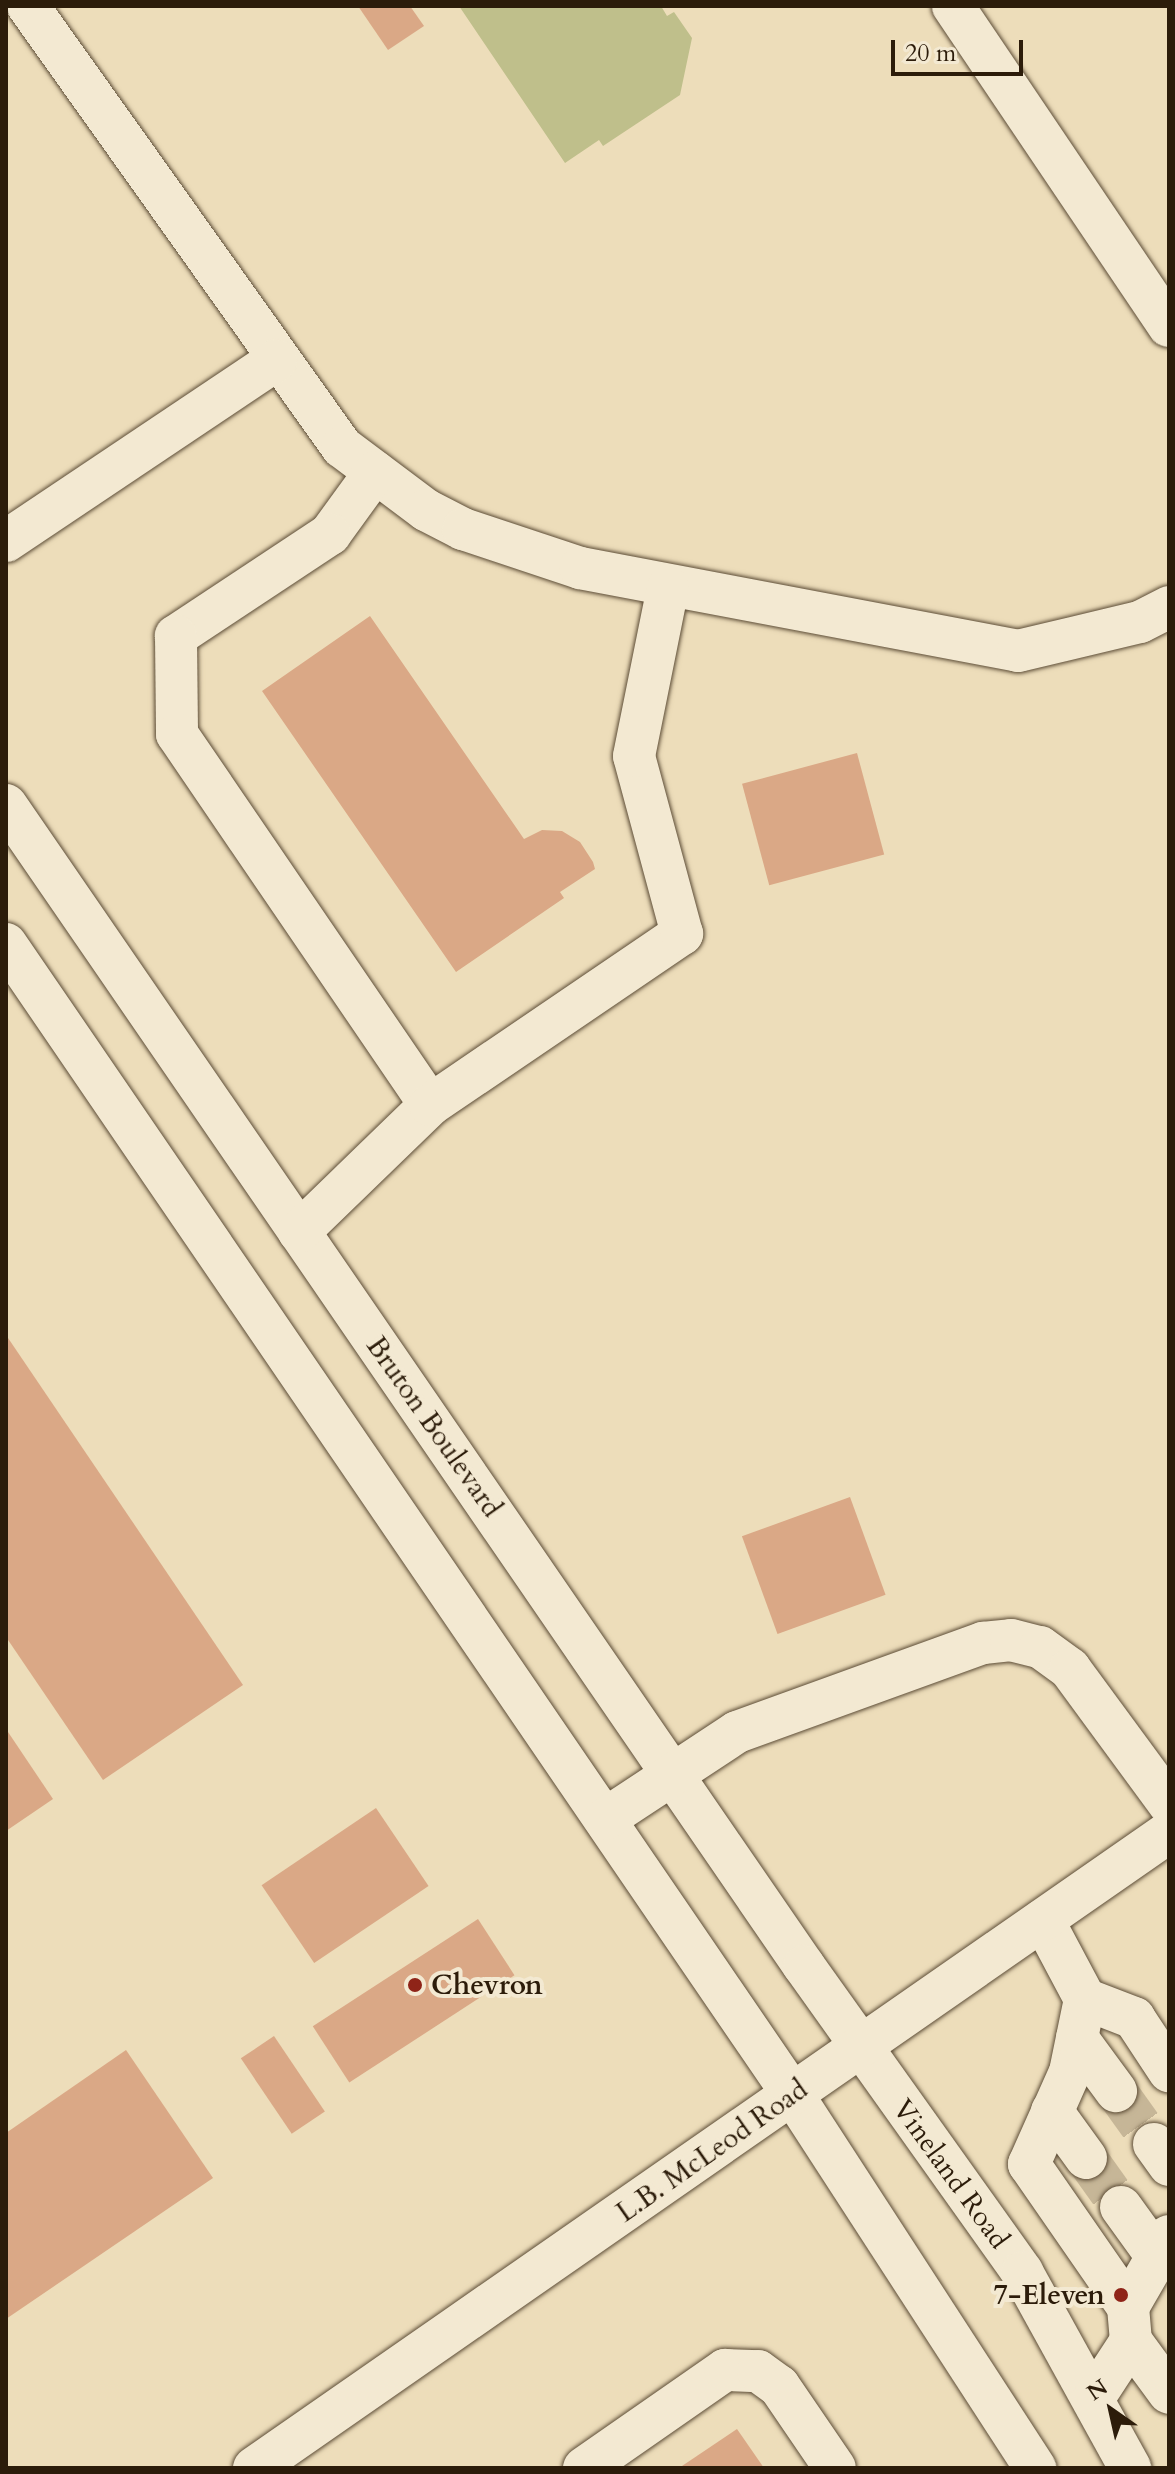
<!DOCTYPE html>
<html>
<head>
<meta charset="utf-8">
<style>
	body { margin:0 }
	#map { position:relative; width:1175px; height:2474px; overflow:hidden; background:#edddba; font-family:Cardo,serif }
	div>[style] { position:absolute }
	.green>* { inset:0; background:#bfbf8b }
	.building>* { inset:0; background:#daa886; transform-origin:0 0 }
	.minor-tunnel>* { height:42px; margin-top:-21px; transform-origin:0; background:repeating-linear-gradient(90deg,#c6b697 0 42px,transparent 0 63px) }
	.roads { filter:drop-shadow(0 0 2px #5c4c36) drop-shadow(0 0 2px #5c4c36) }
	.minor>* { height:42px; margin:-21px; padding:0 21px; transform-origin:21px; border-radius:21px; background:#f3e9d2 }
	.dots>* { width:22px; height:22px; translate:-50% -50%; box-sizing:border-box; border:4px solid #f3e9d2; border-radius:50% }
	span { translate:-50% -50%; white-space:nowrap; text-align:center; line-height:1.15; -webkit-text-stroke:8px #f3e9d2; paint-order:stroke }
	.street-label { font-size:28px; color:#2c1c0a }
	.poi-label { font-size:28px; color:#2c1c0a; font-weight:700 }
	.left { translate:0 -50%; text-align:left }
	.right { translate:-100% -50%; text-align:right }
	.frame { position:absolute; inset:0; border:8px solid #2c1c0a; pointer-events:none }
	.north { position:absolute; left:1071px; top:2370px; width:80px; height:80px; -webkit-text-stroke:6px #f3e9d2; paint-order:stroke; rotate:326deg; font-size:22px; font-weight:700; line-height:32px; text-align:center; color:#2c1c0a }
	.north::after { content:''; display:block; margin:auto; width:28px; height:36px; background:#2c1c0a; clip-path:polygon(50% 0,100% 100%,50% 72%,0 100%) }
	.scale { position:absolute; left:891px; top:40px; width:132px; height:36px; box-sizing:border-box; border:4px solid #2c1c0a; border-top:0; padding-left:10px; font-size:24px; line-height:28px; white-space:nowrap; color:#2c1c0a; -webkit-text-stroke:6px #f3e9d2; paint-order:stroke }
</style>
</head>
<body>
<div id="map">
	<div class="green">
		<i style="clip-path:polygon(459px 6px,661px 6px,667px 16px,674px 12px,692px 38px,680px 95px,603px 146px,599px 140px,565px 163px)"></i>
	</div>
	<div class="building">
		<i style="clip-path:polygon(358px 6px,410px 6px,424px 26px,388px 50px)"></i>
		<i style="clip-path:polygon(370px 616px,524px 839px,542px 830px,562px 831px,580px 842px,593px 862px,595px 869px,560px 892px,564px 898px,456px 972px,262px 691px)"></i>
		<i style="left:857px;top:753px;width:105px;height:119px;rotate:75deg"></i>
		<i style="clip-path:polygon(6px 1335px,243px 1685px,103px 1780px,6px 1637px)"></i>
		<i style="left:850px;top:1497px;width:104px;height:115px;rotate:70deg"></i>
		<i style="clip-path:polygon(6px 1729px,53px 1799px,6px 1831px)"></i>
		<i style="left:376px;top:1808px;width:94px;height:138px;rotate:56deg"></i>
		<i style="left:478px;top:1919px;width:67px;height:197px;rotate:57deg"></i>
		<i style="left:274px;top:2036px;width:91px;height:40px;rotate:56deg"></i>
		<i style="clip-path:polygon(126px 2050px,213px 2178px,6px 2319px,6px 2133px)"></i>
		<i style="clip-path:polygon(737px 2429px,764px 2468px,679px 2468px)"></i>
	</div>
	<div class="minor-tunnel">
		<i style="left:1116px;top:2091px;width:65px;rotate:54.4deg"></i>
		<i style="left:1086px;top:2158px;width:60px;rotate:54.5deg"></i>
	</div>
	<div class="roads">
		<div class="minor">
			<i style="left:28px;top:6px;width:541px;rotate:54.55deg"></i>
			<i style="left:342px;top:447px;width:105px;rotate:36.9deg"></i>
			<i style="left:426px;top:510px;width:42px;rotate:27.2deg"></i>
			<i style="left:463px;top:529px;width:123px;rotate:18.4deg"></i>
			<i style="left:580px;top:568px;width:446px;rotate:10.7deg"></i>
			<i style="left:1018px;top:651px;width:125px;rotate:-13.4deg"></i>
			<i style="left:1140px;top:622px;width:33px;rotate:-27deg"></i>
			<i style="left:953px;top:6px;width:386px;rotate:56deg"></i>
			<i style="left:375px;top:472px;width:77px;rotate:126deg"></i>
			<i style="left:330px;top:534px;width:185px;rotate:146.5deg"></i>
			<i style="left:176px;top:636px;width:98px;rotate:89.4deg"></i>
			<i style="left:177px;top:734px;width:449px;rotate:55.7deg"></i>
			<i style="left:6px;top:541px;width:325px;rotate:-33.8deg"></i>
			<i style="left:6px;top:805px;width:1409px;rotate:55.5deg"></i>
			<i style="left:804px;top:1966px;width:376px;rotate:54.5deg"></i>
			<i style="left:1022px;top:2272px;width:224px;rotate:61.1deg"></i>
			<i style="left:6px;top:944px;width:1394px;rotate:55.64deg"></i>
			<i style="left:793px;top:2095px;width:445px;rotate:57deg"></i>
			<i style="left:299px;top:1232px;width:182px;rotate:-44.1deg"></i>
			<i style="left:430px;top:1105px;width:305px;rotate:-34.2deg"></i>
			<i style="left:682px;top:934px;width:184px;rotate:-105.1deg"></i>
			<i style="left:634px;top:756px;width:172px;rotate:-78.6deg"></i>
			<i style="left:605px;top:1819px;width:158px;rotate:-33.4deg"></i>
			<i style="left:737px;top:1732px;width:262px;rotate:-19.9deg"></i>
			<i style="left:983px;top:1643px;width:28px;rotate:-6deg"></i>
			<i style="left:1011px;top:1640px;width:30px;rotate:14deg"></i>
			<i style="left:1040px;top:1647px;width:37px;rotate:36deg"></i>
			<i style="left:1070px;top:1669px;width:167px;rotate:53.7deg"></i>
			<i style="left:1043px;top:1920px;width:89px;rotate:62deg"></i>
			<i style="left:1085px;top:1999px;width:75px;rotate:101.6deg"></i>
			<i style="left:1070px;top:2072px;width:101px;rotate:114deg"></i>
			<i style="left:1029px;top:2164px;width:174px;rotate:55.3deg"></i>
			<i style="left:1128px;top:2307px;width:34px;rotate:85deg"></i>
			<i style="left:1131px;top:2341px;width:69px;rotate:123.2deg"></i>
			<i style="left:1085px;top:1999px;width:53px;rotate:21.2deg"></i>
			<i style="left:1134px;top:2018px;width:64px;rotate:56.6deg"></i>
			<i style="left:1077px;top:2038px;width:66px;rotate:53.7deg"></i>
			<i style="left:1052px;top:2111px;width:58px;rotate:54.1deg"></i>
			<i style="left:1154px;top:2144px;width:26px;rotate:54deg"></i>
			<i style="left:1121px;top:2207px;width:62px;rotate:54.2deg"></i>
			<i style="left:1128px;top:2307px;width:82px;rotate:-60deg"></i>
			<i style="left:1131px;top:2341px;width:64px;rotate:53.8deg"></i>
			<i style="left:254px;top:2468px;width:1114px;rotate:-34.8deg"></i>
			<i style="left:584px;top:2468px;width:172px;rotate:-34.8deg"></i>
			<i style="left:725px;top:2370px;width:33px;rotate:2deg"></i>
			<i style="left:758px;top:2371px;width:26px;rotate:36deg"></i>
			<i style="left:779px;top:2386px;width:99px;rotate:55.7deg"></i>
		</div>
	</div>
	<div class="dots">
		<i style="left:415px;top:1985px;background:#8f2418"></i>
		<i style="left:1121px;top:2295px;background:#8f2418"></i>
	</div>
	<div class="street-label">
		<span style="left:434px;top:1427px;rotate:55deg">Bruton Boulevard</span>
		<span style="left:712px;top:2151px;rotate:-35deg">L.B. McLeod Road</span>
		<span style="left:951px;top:2174px;rotate:54deg">Vineland Road</span>
	</div>
	<div class="poi-label">
		<span class="left" style="left:431px;top:1985px">Chevron</span>
		<span class="right" style="left:1105px;top:2295px">7-Eleven</span>
	</div>
	<div class="frame"></div>
	<div class="north">N</div>
	<div class="scale">20 m</div>
</div>
</body>
</html>
